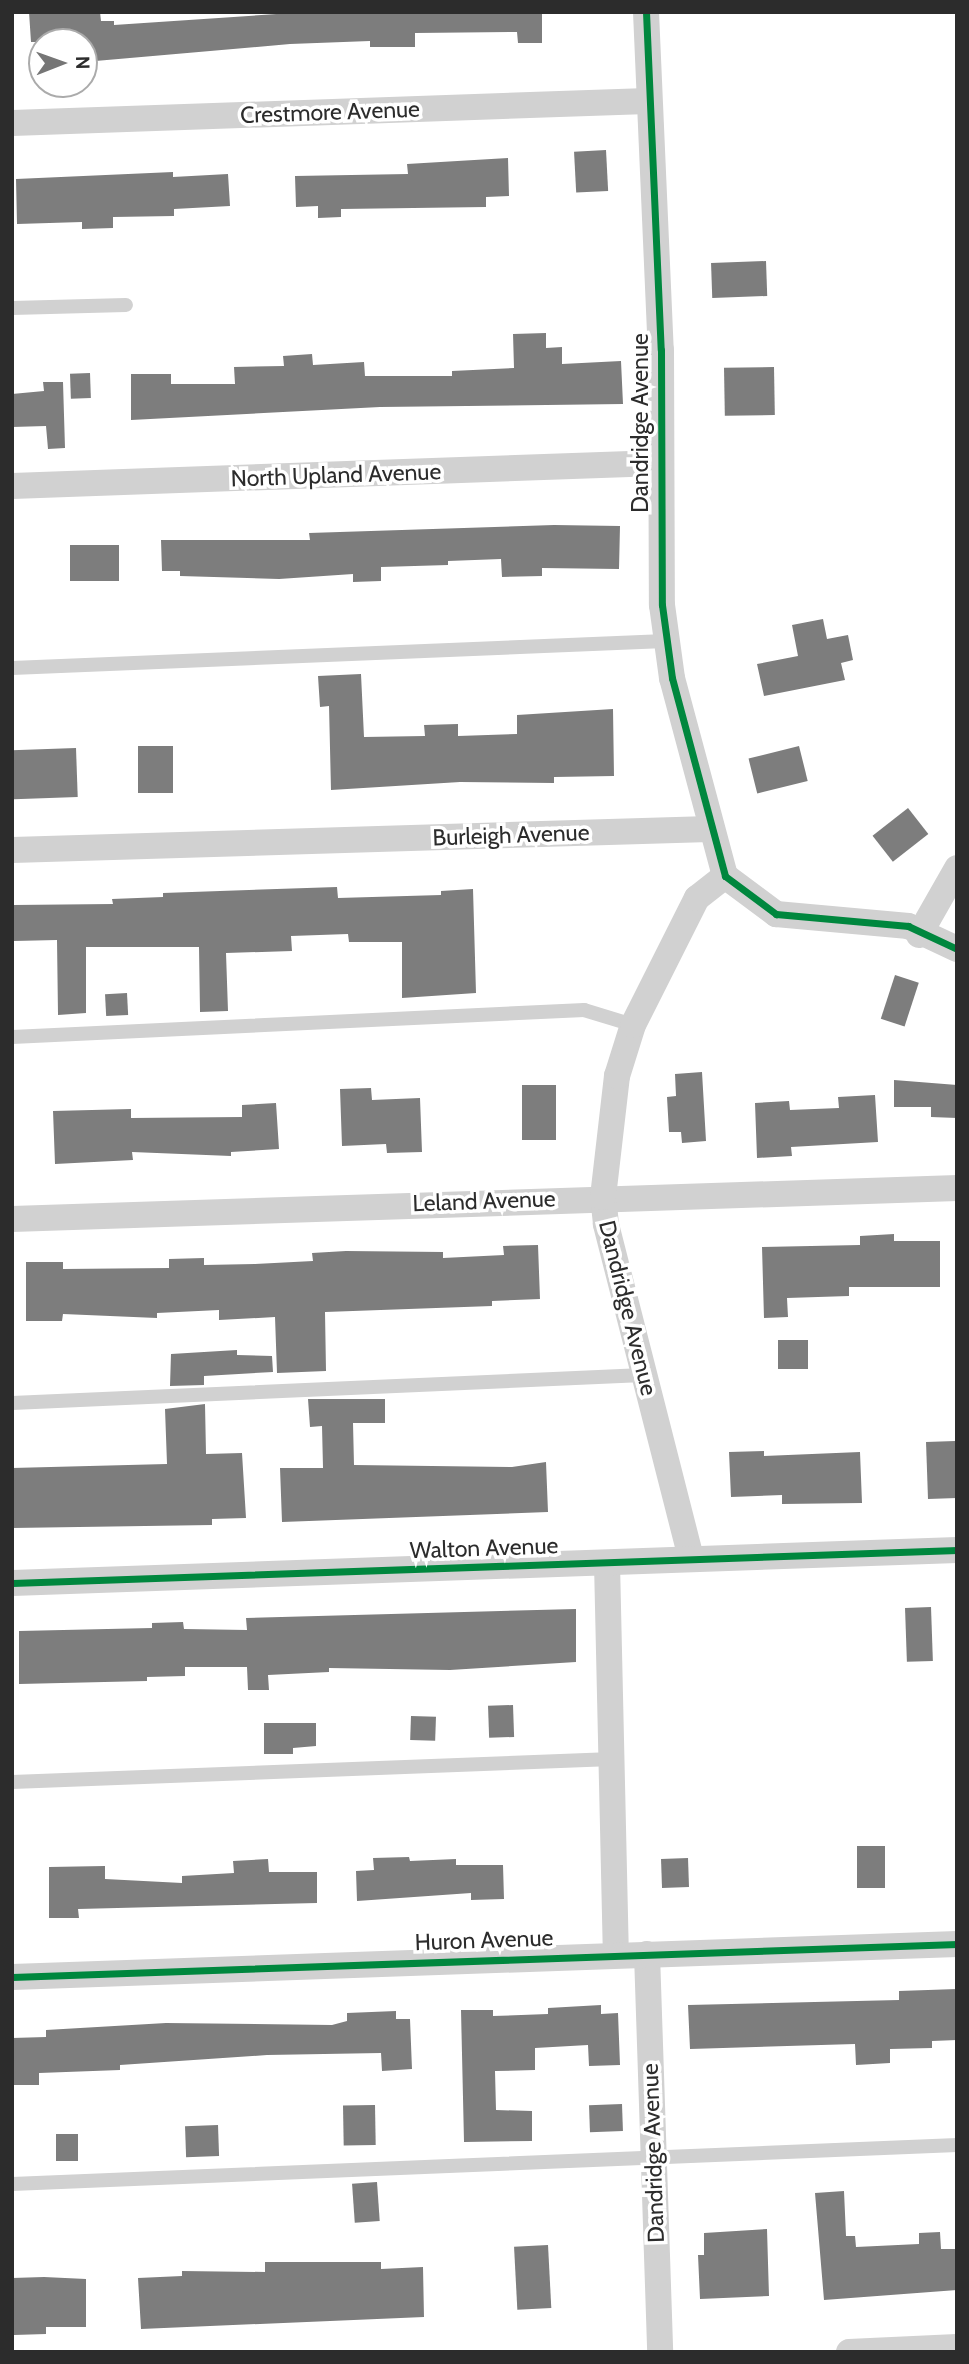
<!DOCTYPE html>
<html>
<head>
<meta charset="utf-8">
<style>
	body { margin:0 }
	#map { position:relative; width:969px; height:2364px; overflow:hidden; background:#fff; font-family:Cabin,sans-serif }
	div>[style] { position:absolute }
	.building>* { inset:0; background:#7d7d7d; transform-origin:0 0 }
	.lane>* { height:14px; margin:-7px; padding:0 7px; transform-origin:7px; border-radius:7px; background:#d1d1d1 }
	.street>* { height:26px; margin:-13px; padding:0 13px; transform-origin:13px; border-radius:13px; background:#d1d1d1 }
	.cycleway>* { height:7px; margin:-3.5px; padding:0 3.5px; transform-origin:3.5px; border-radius:3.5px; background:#00873e }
	span { translate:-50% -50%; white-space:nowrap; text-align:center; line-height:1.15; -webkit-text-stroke:7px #fff; paint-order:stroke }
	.street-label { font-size:23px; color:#2c2c2c }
	.frame { position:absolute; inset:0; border:14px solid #2c2c2c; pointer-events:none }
	.north { position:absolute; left:28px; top:28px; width:70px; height:70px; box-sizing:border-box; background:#fff; border:2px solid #ababab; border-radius:50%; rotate:89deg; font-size:19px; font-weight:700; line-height:28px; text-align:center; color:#2c2c2c }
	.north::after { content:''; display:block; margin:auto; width:24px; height:32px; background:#767676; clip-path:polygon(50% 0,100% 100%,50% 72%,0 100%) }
</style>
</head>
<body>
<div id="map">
	<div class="building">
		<i style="clip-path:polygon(29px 12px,100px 12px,101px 21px,114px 21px,114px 25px,306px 12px,542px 12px,542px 43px,518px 43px,517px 32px,415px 33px,415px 47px,370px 47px,370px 41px,290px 44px,84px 62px,84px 42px,31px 42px)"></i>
		<i style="left:606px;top:150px;width:41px;height:32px;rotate:87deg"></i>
		<i style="clip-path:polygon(508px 158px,509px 196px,486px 197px,486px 207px,341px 209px,341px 217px,318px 218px,318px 206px,296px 207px,295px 176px,408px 174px,407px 164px)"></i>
		<i style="clip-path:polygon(173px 172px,173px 177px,228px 174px,230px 206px,174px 209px,174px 216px,113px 217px,113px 228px,82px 229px,82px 222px,17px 224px,16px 179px)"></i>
		<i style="left:766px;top:261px;width:35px;height:55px;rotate:88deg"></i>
		<i style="clip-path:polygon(546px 333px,546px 348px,562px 347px,562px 364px,621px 361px,623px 404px,380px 407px,131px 420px,131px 374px,171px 374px,171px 384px,235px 384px,234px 367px,284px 366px,283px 356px,312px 354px,313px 365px,364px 362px,365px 376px,452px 376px,452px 371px,514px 368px,513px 334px)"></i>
		<i style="left:774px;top:367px;width:48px;height:50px;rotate:89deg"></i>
		<i style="left:90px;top:373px;width:25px;height:20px;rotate:88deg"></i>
		<i style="clip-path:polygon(43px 382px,63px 382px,65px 448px,48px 449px,46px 426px,12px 427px,12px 394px,44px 391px)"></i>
		<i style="clip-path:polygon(554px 525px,620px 526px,619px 569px,542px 568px,542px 576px,502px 577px,501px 559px,448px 561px,448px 565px,381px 567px,381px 581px,353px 582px,353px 574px,279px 579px,180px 576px,180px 571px,162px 571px,161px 540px,310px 540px,309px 533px)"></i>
		<i style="left:70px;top:545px;width:49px;height:36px"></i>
		<i style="clip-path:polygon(823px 619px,827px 639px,848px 635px,853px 660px,841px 663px,845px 680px,764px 696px,757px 664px,798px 656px,792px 625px)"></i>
		<i style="clip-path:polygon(361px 674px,364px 737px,425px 736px,424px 725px,458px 724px,458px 736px,517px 734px,517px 715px,613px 709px,614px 776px,554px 777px,554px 783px,460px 782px,331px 790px,329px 706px,320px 707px,318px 676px)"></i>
		<i style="left:138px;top:746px;width:35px;height:47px"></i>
		<i style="left:799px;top:746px;width:36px;height:52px;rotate:76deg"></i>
		<i style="left:76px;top:748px;width:49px;height:64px;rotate:88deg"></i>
		<i style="left:908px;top:808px;width:33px;height:45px;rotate:52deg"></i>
		<i style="clip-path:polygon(337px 887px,338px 898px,441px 895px,441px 891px,473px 889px,476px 993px,402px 998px,402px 942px,349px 942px,348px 934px,291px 936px,292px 951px,226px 953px,228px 1011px,200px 1012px,199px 947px,86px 947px,86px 1013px,58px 1015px,57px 940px,14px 941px,13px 905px,113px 904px,112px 899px,163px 897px,163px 893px)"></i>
		<i style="left:895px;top:975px;width:25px;height:46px;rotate:18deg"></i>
		<i style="left:127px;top:993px;width:22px;height:22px;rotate:87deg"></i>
		<i style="clip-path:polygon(702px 1072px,706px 1141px,682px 1143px,681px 1132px,669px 1132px,667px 1097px,676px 1096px,675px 1074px)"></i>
		<i style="clip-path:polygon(894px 1080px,957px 1085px,957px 1118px,931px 1117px,931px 1107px,894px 1107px)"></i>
		<i style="left:522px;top:1085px;width:34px;height:55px"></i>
		<i style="clip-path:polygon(371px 1088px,372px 1100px,420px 1098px,422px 1152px,387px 1153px,386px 1144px,342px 1146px,340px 1089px)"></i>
		<i style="clip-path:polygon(875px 1095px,878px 1142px,791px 1147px,792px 1156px,757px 1158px,755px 1103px,789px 1101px,790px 1110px,839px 1108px,838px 1097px)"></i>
		<i style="clip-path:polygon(276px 1103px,279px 1149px,231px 1152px,231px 1156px,132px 1152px,133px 1160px,55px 1164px,53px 1111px,131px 1109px,131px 1118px,242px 1117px,242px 1105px)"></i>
		<i style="clip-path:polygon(894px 1234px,894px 1241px,940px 1241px,940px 1287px,849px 1287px,849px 1296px,787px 1298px,788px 1317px,764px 1318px,762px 1247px,860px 1245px,860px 1236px)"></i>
		<i style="clip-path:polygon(538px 1245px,540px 1299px,492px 1301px,492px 1306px,325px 1312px,326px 1371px,277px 1373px,275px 1317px,219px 1320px,219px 1310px,157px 1313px,157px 1318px,63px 1314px,62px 1321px,26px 1321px,26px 1262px,63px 1262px,63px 1269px,169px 1268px,169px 1259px,204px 1258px,204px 1265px,255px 1264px,313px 1261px,312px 1253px,346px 1251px,443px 1252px,443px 1258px,504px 1255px,503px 1246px)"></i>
		<i style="left:778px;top:1340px;width:30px;height:29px"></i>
		<i style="clip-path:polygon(237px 1350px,237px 1355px,272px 1356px,273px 1372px,204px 1376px,204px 1385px,170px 1386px,171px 1354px)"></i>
		<i style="clip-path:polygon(308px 1399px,385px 1399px,385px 1423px,353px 1423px,354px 1465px,512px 1467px,546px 1462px,548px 1512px,282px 1522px,280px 1468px,323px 1468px,322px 1426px,310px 1427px)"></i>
		<i style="clip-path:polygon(205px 1404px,206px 1454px,242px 1453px,246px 1518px,212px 1519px,212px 1525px,12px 1528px,12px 1468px,167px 1464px,165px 1409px)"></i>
		<i style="left:955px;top:1441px;width:57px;height:29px;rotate:88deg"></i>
		<i style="clip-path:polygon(764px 1451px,764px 1456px,860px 1452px,862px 1503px,782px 1504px,782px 1495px,731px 1497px,729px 1452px)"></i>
		<i style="left:931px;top:1607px;width:54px;height:26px;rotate:88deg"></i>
		<i style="clip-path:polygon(576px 1609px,576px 1662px,450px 1670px,329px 1668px,329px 1672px,268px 1675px,269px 1690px,248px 1690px,247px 1667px,185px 1667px,185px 1676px,147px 1677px,147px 1681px,19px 1684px,19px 1631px,152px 1628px,152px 1623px,183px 1622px,184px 1629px,247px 1630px,246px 1618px)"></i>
		<i style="left:513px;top:1705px;width:32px;height:25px;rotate:88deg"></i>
		<i style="left:411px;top:1716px;width:25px;height:24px;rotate:2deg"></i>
		<i style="clip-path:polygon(264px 1723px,316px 1723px,316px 1746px,293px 1748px,293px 1754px,264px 1754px)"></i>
		<i style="left:857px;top:1846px;width:28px;height:42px"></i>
		<i style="clip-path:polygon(409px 1857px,410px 1861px,456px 1859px,456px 1865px,503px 1865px,504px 1899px,471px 1900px,471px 1893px,357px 1901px,356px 1871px,374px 1870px,373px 1858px)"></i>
		<i style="left:688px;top:1858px;width:29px;height:27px;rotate:88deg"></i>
		<i style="clip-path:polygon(268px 1859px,269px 1872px,317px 1872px,317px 1903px,78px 1909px,79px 1918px,49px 1918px,49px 1867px,105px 1866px,105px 1879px,182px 1883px,182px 1876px,234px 1873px,233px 1861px)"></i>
		<i style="clip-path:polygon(957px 1989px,957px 2040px,932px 2041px,932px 2048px,890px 2049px,890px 2063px,856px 2065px,855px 2044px,690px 2049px,688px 2005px,899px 2000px,899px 1991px)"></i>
		<i style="clip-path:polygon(601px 2005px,601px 2014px,618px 2013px,620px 2065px,589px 2066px,588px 2045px,535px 2048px,535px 2070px,495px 2071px,496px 2110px,532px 2111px,532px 2141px,464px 2142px,461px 2010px,493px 2010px,493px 2016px,548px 2014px,548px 2008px)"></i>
		<i style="clip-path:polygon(396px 2011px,396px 2019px,410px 2019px,412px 2069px,382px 2071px,381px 2053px,267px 2055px,120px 2065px,120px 2070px,39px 2073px,39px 2085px,12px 2085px,12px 2038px,46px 2037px,46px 2030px,166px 2023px,332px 2025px,347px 2021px,347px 2013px)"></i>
		<i style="left:622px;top:2104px;width:27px;height:33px;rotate:88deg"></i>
		<i style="left:375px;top:2105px;width:40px;height:32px;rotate:89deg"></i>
		<i style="left:218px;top:2125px;width:31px;height:33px;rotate:88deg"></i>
		<i style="left:56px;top:2134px;width:22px;height:27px"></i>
		<i style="left:377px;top:2182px;width:39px;height:25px;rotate:86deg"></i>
		<i style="clip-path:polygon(844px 2191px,846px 2236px,855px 2236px,856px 2247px,919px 2244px,919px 2233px,940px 2232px,941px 2249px,957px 2249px,957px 2290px,824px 2300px,815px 2193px)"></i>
		<i style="clip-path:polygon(767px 2229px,769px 2296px,700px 2299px,698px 2255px,704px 2255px,704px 2233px)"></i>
		<i style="left:548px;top:2245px;width:63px;height:34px;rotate:87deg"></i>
		<i style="clip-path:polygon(265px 2262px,381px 2262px,381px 2269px,423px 2267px,424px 2317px,141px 2329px,138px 2278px,182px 2276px,182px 2271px,265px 2272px)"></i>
		<i style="clip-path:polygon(44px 2277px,86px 2279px,86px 2327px,46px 2327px,46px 2334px,14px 2335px,12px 2278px)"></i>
	</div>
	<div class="lane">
		<i style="left:12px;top:308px;width:114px;rotate:-1.5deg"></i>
		<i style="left:12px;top:668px;width:654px;rotate:-2.37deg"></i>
		<i style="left:12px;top:1037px;width:573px;rotate:-2.7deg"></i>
		<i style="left:584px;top:1010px;width:51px;rotate:17deg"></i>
		<i style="left:12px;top:1403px;width:632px;rotate:-2.54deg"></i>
		<i style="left:12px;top:1782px;width:601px;rotate:-2.19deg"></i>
		<i style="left:12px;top:2184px;width:946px;rotate:-2.36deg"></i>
	</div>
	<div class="street">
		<i style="left:646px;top:12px;width:338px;rotate:87.5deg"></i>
		<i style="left:661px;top:350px;width:255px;rotate:89.8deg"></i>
		<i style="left:662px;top:605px;width:74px;rotate:82.2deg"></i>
		<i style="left:672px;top:678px;width:205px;rotate:75deg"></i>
		<i style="left:725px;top:876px;width:64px;rotate:36.7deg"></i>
		<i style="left:776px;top:914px;width:133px;rotate:5.2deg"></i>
		<i style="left:908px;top:926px;width:54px;rotate:25.1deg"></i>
		<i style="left:12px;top:123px;width:636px;rotate:-1.98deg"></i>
		<i style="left:12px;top:486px;width:647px;rotate:-2.04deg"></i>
		<i style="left:12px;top:850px;width:698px;rotate:-1.72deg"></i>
		<i style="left:919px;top:935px;width:77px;rotate:-60.4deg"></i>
		<i style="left:12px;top:1219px;width:946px;rotate:-1.88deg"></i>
		<i style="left:691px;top:1558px;width:345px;rotate:-104.3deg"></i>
		<i style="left:606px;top:1224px;width:27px;rotate:-96deg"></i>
		<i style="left:603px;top:1197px;width:122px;rotate:-83.4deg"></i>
		<i style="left:617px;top:1076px;width:53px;rotate:-72.6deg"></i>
		<i style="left:633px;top:1025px;width:142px;rotate:-63.3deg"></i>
		<i style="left:697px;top:898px;width:36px;rotate:-38deg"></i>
		<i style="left:607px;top:1563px;width:392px;rotate:88.7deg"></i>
		<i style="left:12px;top:1583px;width:946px;rotate:-2deg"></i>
		<i style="left:647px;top:1954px;width:398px;rotate:88.1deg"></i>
		<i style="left:12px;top:1977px;width:946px;rotate:-2deg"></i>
		<i style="left:849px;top:2352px;width:108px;rotate:-2.7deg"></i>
	</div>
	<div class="cycleway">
		<i style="left:646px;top:12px;width:338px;rotate:87.5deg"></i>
		<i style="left:661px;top:350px;width:255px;rotate:89.8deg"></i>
		<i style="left:662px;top:605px;width:74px;rotate:82.2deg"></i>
		<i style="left:672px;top:678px;width:205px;rotate:75deg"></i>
		<i style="left:725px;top:876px;width:64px;rotate:36.7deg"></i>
		<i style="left:776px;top:914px;width:133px;rotate:5.2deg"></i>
		<i style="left:908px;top:926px;width:54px;rotate:25.1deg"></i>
		<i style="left:12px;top:1583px;width:946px;rotate:-2deg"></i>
		<i style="left:12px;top:1977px;width:946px;rotate:-2deg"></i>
	</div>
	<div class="street-label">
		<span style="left:330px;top:112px;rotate:-2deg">Crestmore Avenue</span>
		<span style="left:640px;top:423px;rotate:-90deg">Dandridge Avenue</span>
		<span style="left:336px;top:475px;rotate:-2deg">North Upland Avenue</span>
		<span style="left:511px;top:835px;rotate:-2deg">Burleigh Avenue</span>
		<span style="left:484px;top:1201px;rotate:-2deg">Leland Avenue</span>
		<span style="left:628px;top:1308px;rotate:76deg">Dandridge Avenue</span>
		<span style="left:484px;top:1548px;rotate:-2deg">Walton Avenue</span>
		<span style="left:484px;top:1940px;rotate:-2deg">Huron Avenue</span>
		<span style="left:653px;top:2153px;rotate:-92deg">Dandridge Avenue</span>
	</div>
	<div class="frame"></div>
	<div class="north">N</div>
</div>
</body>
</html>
